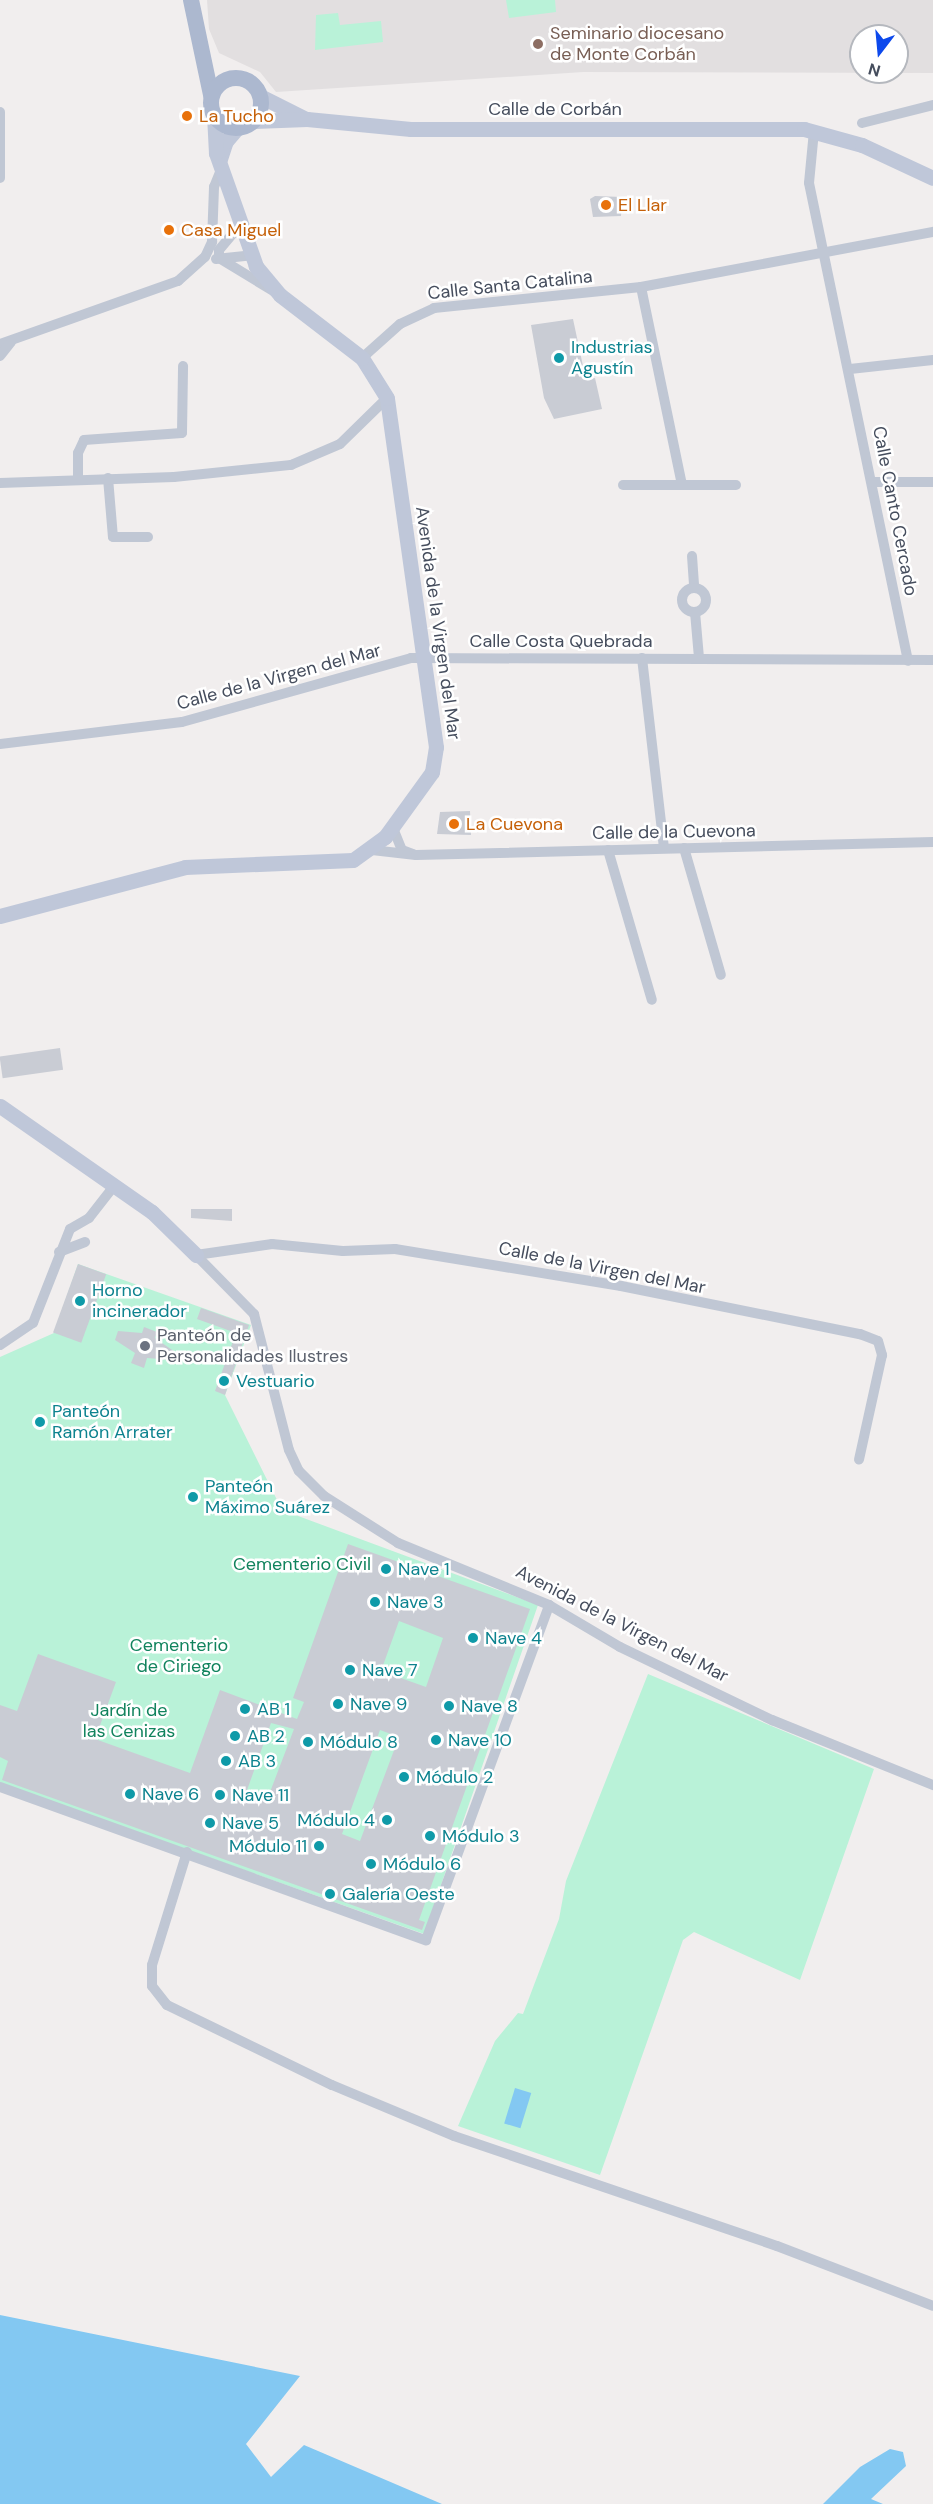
<!DOCTYPE html>
<html>
<head>
<meta charset="utf-8">
<style>
	body { margin:0 }
	#map { position:relative; width:933px; height:2504px; overflow:hidden; background:#f1eeee; font-family:"DM Sans",sans-serif }
	div>[style] { position:absolute }
	.education>* { inset:0; background:#e2dfe0 }
	.green>* { inset:0; background:#b9f2d8 }
	.water>* { inset:0; background:#83c8f2; transform-origin:0 0 }
	.building>* { inset:0; background:#c9ccd4; transform-origin:0 0 }
	.street>* { height:10px; margin:-5px; padding:0 5px; transform-origin:5px; border-radius:5px; background:#c0c7d4 }
	.street>.ring { margin:-5px; padding:0; box-sizing:content-box; background:none; border:10px solid #c0c7d4; border-radius:50% }
	.secondary>* { height:15px; margin:-7.5px; padding:0 7.5px; transform-origin:7.5px; border-radius:7.5px; background:#bfc7d9 }
	.primary>* { height:16px; margin:-8px; padding:0 8px; transform-origin:8px; border-radius:8px; background:#acb8cf }
	.primary>.ring { margin:-8px; padding:0; box-sizing:content-box; background:none; border:16px solid #acb8cf; border-radius:50% }
	.dots>* { width:16px; height:16px; translate:-50% -50%; box-sizing:border-box; border:3px solid #fff; border-radius:50% }
	span { translate:-50% -50%; white-space:nowrap; text-align:center; line-height:1.15; -webkit-text-stroke:5px #fff; paint-order:stroke }
	.education-label { font-size:18px; color:#785e54 }
	.left { translate:0 -50%; text-align:left }
	.street-label { font-size:18px; color:#454d5d }
	.food-label { font-size:18px; color:#c56008 }
	.culture-label { font-size:18px; color:#0d838f }
	.right { translate:-100% -50%; text-align:right }
	.worship-label { font-size:18px; color:#5b616d }
	.park-label { font-size:18px; color:#11835d }
	.north { position:absolute; left:849px; top:24px; width:60px; height:60px; box-sizing:border-box; background:#fff; border:2px solid #b5b8be; border-radius:50%; rotate:196deg; font-size:16px; font-weight:700; line-height:24px; text-align:center; color:#454d5d }
	.north::after { content:''; display:block; margin:auto; width:21px; height:27px; background:#0d49ec; clip-path:polygon(50% 0,100% 100%,50% 72%,0 100%) }
</style>
</head>
<body>
<div id="map">
	<div class="education">
		<i style="clip-path:polygon(evenodd,207px 0,933px 0,933px 73px,583px 72px,276px 92px,260px 72px,219px 53px,209px 29px,207px 0,861px 36px,897px 36px,897px 72px,861px 72px,861px 36px)"></i>
	</div>
	<div class="green">
		<i style="clip-path:polygon(506px 0,555px 0,556px 12px,509px 18px)"></i>
		<i style="clip-path:polygon(338px 13px,340px 25px,381px 21px,383px 42px,315px 50px,316px 15px)"></i>
		<i style="clip-path:polygon(78px 1264px,251px 1325px,225px 1395px,282px 1510px,538px 1605px,424px 1934px,0 1783px,0 1357px,54px 1333px)"></i>
		<i style="clip-path:polygon(648px 1674px,874px 1769px,800px 1980px,694px 1932px,683px 1940px,600px 2175px,458px 2126px,495px 2041px,518px 2013px,523px 2014px,559px 1919px,566px 1881px)"></i>
	</div>
	<div class="water">
		<i style="left:515px;top:2088px;width:17px;height:37px;rotate:17deg"></i>
		<i style="clip-path:polygon(0 2315px,300px 2376px,246px 2444px,271px 2477px,304px 2445px,442px 2504px,0 2504px)"></i>
		<i style="clip-path:polygon(890px 2449px,903px 2452px,906px 2466px,871px 2499px,883px 2504px,823px 2504px,860px 2467px)"></i>
	</div>
	<div class="building">
		<i style="clip-path:polygon(595px 196px,622px 197px,621px 216px,593px 217px,590px 199px)"></i>
		<i style="clip-path:polygon(573px 319px,586px 380px,595px 378px,602px 409px,554px 419px,544px 398px,531px 325px)"></i>
		<i style="clip-path:polygon(470px 811px,471px 835px,437px 834px,440px 812px)"></i>
		<i style="left:60px;top:1048px;width:22px;height:61px;rotate:82deg"></i>
		<i style="clip-path:polygon(191px 1209px,232px 1209px,232px 1221px,191px 1218px)"></i>
		<i style="left:78px;top:1264px;width:30px;height:73px;rotate:20deg"></i>
		<i style="clip-path:polygon(201px 1308px,249px 1325px,225px 1395px,215px 1391px,236px 1333px,197px 1319px)"></i>
		<i style="clip-path:polygon(144px 1327px,157px 1332px,155px 1338px,175px 1352px,171px 1360px,147px 1358px,144px 1368px,131px 1363px,135px 1353px,115px 1340px,118px 1331px,142px 1333px)"></i>
		<i style="clip-path:polygon(evenodd,348px 1544px,530px 1609px,419px 1920px,425px 1922px,422px 1930px,2px 1780px,8px 1761px,0 1757px,0 1705px,17px 1711px,38px 1654px,116px 1682px,95px 1739px,190px 1773px,220px 1690px,297px 1719px,304px 1702px,293px 1698px,348px 1544px,399px 1621px,443px 1638px,426px 1687px,381px 1671px,399px 1621px,348px 1544px,271px 1723px,294px 1729px,267px 1800px,246px 1793px,271px 1723px,348px 1544px,380px 1730px,399px 1737px,360px 1841px,342px 1834px,380px 1730px)"></i>
	</div>
	<div class="street">
		<i style="left:0;top:112px;width:66px;rotate:90deg"></i>
		<i style="left:862px;top:123px;width:73px;rotate:-14.2deg"></i>
		<i style="left:814px;top:131px;width:52px;rotate:95.5deg"></i>
		<i style="left:809px;top:183px;width:488px;rotate:78.3deg"></i>
		<i style="left:219px;top:258px;width:66px;rotate:31.3deg"></i>
		<i style="left:219px;top:258px;width:8px;rotate:-90deg"></i>
		<i style="left:219px;top:250px;width:31px;rotate:-50deg"></i>
		<i style="left:216px;top:259px;width:36px;rotate:-6deg"></i>
		<i style="left:641px;top:287px;width:202px;rotate:78.3deg"></i>
		<i style="left:0;top:344px;width:189px;rotate:-19.5deg"></i>
		<i style="left:178px;top:281px;width:36px;rotate:-42deg"></i>
		<i style="left:205px;top:257px;width:17px;rotate:-65deg"></i>
		<i style="left:212px;top:242px;width:55px;rotate:-87.9deg"></i>
		<i style="left:214px;top:187px;width:18px;rotate:-68deg"></i>
		<i style="left:0;top:356px;width:18px;rotate:-52deg"></i>
		<i style="left:362px;top:358px;width:51px;rotate:-41.8deg"></i>
		<i style="left:400px;top:324px;width:38px;rotate:-25deg"></i>
		<i style="left:434px;top:308px;width:208px;rotate:-5.8deg"></i>
		<i style="left:641px;top:287px;width:297px;rotate:-10.7deg"></i>
		<i style="left:850px;top:369px;width:83px;rotate:-6.2deg"></i>
		<i style="left:78px;top:478px;width:25px;rotate:-90deg"></i>
		<i style="left:78px;top:453px;width:14px;rotate:-65deg"></i>
		<i style="left:84px;top:440px;width:98px;rotate:-4.1deg"></i>
		<i style="left:182px;top:433px;width:67px;rotate:-89.1deg"></i>
		<i style="left:108px;top:478px;width:59px;rotate:85.2deg"></i>
		<i style="left:113px;top:537px;width:35px"></i>
		<i style="left:872px;top:482px;width:61px"></i>
		<i style="left:0;top:483px;width:174px;rotate:-2deg"></i>
		<i style="left:174px;top:477px;width:118px;rotate:-5.9deg"></i>
		<i style="left:291px;top:465px;width:53px;rotate:-23.2deg"></i>
		<i style="left:340px;top:444px;width:66px;rotate:-44.4deg"></i>
		<i style="left:623px;top:485px;width:113px"></i>
		<i style="left:692px;top:556px;width:32px;rotate:86deg"></i>
		<i class="ring" style="left:682px;top:588px;width:14px;height:14px"></i>
		<i style="left:695px;top:612px;width:46px;rotate:85deg"></i>
		<i style="left:642px;top:658px;width:191px;rotate:83.4deg"></i>
		<i style="left:0;top:744px;width:183px;rotate:-6.9deg"></i>
		<i style="left:182px;top:722px;width:238px;rotate:-15.6deg"></i>
		<i style="left:411px;top:658px;width:522px;rotate:0.22deg"></i>
		<i style="left:393px;top:828px;width:24px;rotate:68deg"></i>
		<i style="left:402px;top:850px;width:12px;rotate:20deg"></i>
		<i style="left:684px;top:848px;width:132px;rotate:73.8deg"></i>
		<i style="left:372px;top:850px;width:44px;rotate:6.5deg"></i>
		<i style="left:416px;top:855px;width:517px;rotate:-1.44deg"></i>
		<i style="left:608px;top:850px;width:156px;rotate:73.7deg"></i>
		<i style="left:59px;top:1252px;width:28px;rotate:-21deg"></i>
		<i style="left:196px;top:1255px;width:83px;rotate:45.5deg"></i>
		<i style="left:254px;top:1314px;width:140px;rotate:75.6deg"></i>
		<i style="left:289px;top:1450px;width:23px;rotate:65deg"></i>
		<i style="left:299px;top:1471px;width:35px;rotate:45deg"></i>
		<i style="left:324px;top:1496px;width:88px;rotate:32.4deg"></i>
		<i style="left:398px;top:1543px;width:163px;rotate:22.3deg"></i>
		<i style="left:549px;top:1605px;width:82px;rotate:30.6deg"></i>
		<i style="left:620px;top:1647px;width:169px;rotate:25.7deg"></i>
		<i style="left:772px;top:1720px;width:174px;rotate:22deg"></i>
		<i style="left:196px;top:1255px;width:77px;rotate:-8.2deg"></i>
		<i style="left:272px;top:1244px;width:71px;rotate:5.6deg"></i>
		<i style="left:343px;top:1251px;width:52px;rotate:-2.2deg"></i>
		<i style="left:395px;top:1249px;width:229px;rotate:9.3deg"></i>
		<i style="left:621px;top:1286px;width:244px;rotate:11.4deg"></i>
		<i style="left:860px;top:1334px;width:19px;rotate:21deg"></i>
		<i style="left:878px;top:1341px;width:15px;rotate:74deg"></i>
		<i style="left:882px;top:1355px;width:107px;rotate:102.4deg"></i>
		<i style="left:0;top:1345px;width:40px;rotate:-34deg"></i>
		<i style="left:33px;top:1323px;width:101px;rotate:-68.5deg"></i>
		<i style="left:70px;top:1229px;width:22px;rotate:-30deg"></i>
		<i style="left:89px;top:1218px;width:39px;rotate:-52deg"></i>
		<i style="left:0;top:1787px;width:453px;rotate:19.8deg"></i>
		<i style="left:426px;top:1940px;width:357px;rotate:-69.8deg"></i>
		<i style="left:187px;top:1852px;width:118px;rotate:107.2deg"></i>
		<i style="left:152px;top:1965px;width:21px;rotate:90deg"></i>
		<i style="left:152px;top:1986px;width:24px;rotate:52deg"></i>
		<i style="left:167px;top:2005px;width:183px;rotate:25.9deg"></i>
		<i style="left:332px;top:2085px;width:132px;rotate:22.7deg"></i>
		<i style="left:454px;top:2136px;width:341px;rotate:18.8deg"></i>
		<i style="left:777px;top:2246px;width:167px;rotate:21deg"></i>
	</div>
	<div class="secondary">
		<i style="left:260px;top:96px;width:49px;rotate:26.6deg"></i>
		<i style="left:254px;top:121px;width:53px;rotate:-2.2deg"></i>
		<i style="left:307px;top:119px;width:104px;rotate:5.5deg"></i>
		<i style="left:411px;top:129px;width:393px"></i>
		<i style="left:804px;top:129px;width:60px;rotate:15.4deg"></i>
		<i style="left:862px;top:145px;width:78px;rotate:24.9deg"></i>
		<i style="left:220px;top:159px;width:19px;rotate:-72deg"></i>
		<i style="left:226px;top:141px;width:18px;rotate:-49deg"></i>
		<i style="left:0;top:916px;width:191px;rotate:-14.8deg"></i>
		<i style="left:185px;top:867px;width:168px;rotate:-2.4deg"></i>
		<i style="left:353px;top:860px;width:39px;rotate:-36deg"></i>
		<i style="left:385px;top:837px;width:80px;rotate:-54.1deg"></i>
		<i style="left:432px;top:772px;width:25px;rotate:-81deg"></i>
		<i style="left:436px;top:747px;width:352px;rotate:-98deg"></i>
		<i style="left:387px;top:398px;width:47px;rotate:-122deg"></i>
		<i style="left:362px;top:358px;width:103px;rotate:-142.5deg"></i>
		<i style="left:280px;top:295px;width:38px;rotate:-130deg"></i>
		<i style="left:256px;top:266px;width:120px;rotate:-109.5deg"></i>
		<i style="left:216px;top:153px;width:38px;rotate:-93deg"></i>
		<i style="left:0;top:1106px;width:185px;rotate:34.9deg"></i>
		<i style="left:152px;top:1212px;width:62px;rotate:44.3deg"></i>
	</div>
	<div class="primary">
		<i style="left:191px;top:0;width:97px;rotate:78.1deg"></i>
		<i class="ring" style="left:211px;top:78px;width:34px;height:34px"></i>
	</div>
	<div class="dots">
		<i style="left:538px;top:44px;background:#8d6e63"></i>
		<i style="left:187px;top:116px;background:#e8710a"></i>
		<i style="left:606px;top:205px;background:#e8710a"></i>
		<i style="left:169px;top:230px;background:#e8710a"></i>
		<i style="left:559px;top:358px;background:#0f9aa8"></i>
		<i style="left:454px;top:824px;background:#e8710a"></i>
		<i style="left:80px;top:1301px;background:#0f9aa8"></i>
		<i style="left:145px;top:1346px;background:#6b7280"></i>
		<i style="left:224px;top:1381px;background:#0f9aa8"></i>
		<i style="left:40px;top:1422px;background:#0f9aa8"></i>
		<i style="left:193px;top:1497px;background:#0f9aa8"></i>
		<i style="left:386px;top:1569px;background:#0f9aa8"></i>
		<i style="left:375px;top:1602px;background:#0f9aa8"></i>
		<i style="left:473px;top:1638px;background:#0f9aa8"></i>
		<i style="left:350px;top:1670px;background:#0f9aa8"></i>
		<i style="left:338px;top:1704px;background:#0f9aa8"></i>
		<i style="left:449px;top:1706px;background:#0f9aa8"></i>
		<i style="left:245px;top:1709px;background:#0f9aa8"></i>
		<i style="left:235px;top:1736px;background:#0f9aa8"></i>
		<i style="left:436px;top:1740px;background:#0f9aa8"></i>
		<i style="left:308px;top:1742px;background:#0f9aa8"></i>
		<i style="left:226px;top:1761px;background:#0f9aa8"></i>
		<i style="left:404px;top:1777px;background:#0f9aa8"></i>
		<i style="left:130px;top:1794px;background:#0f9aa8"></i>
		<i style="left:220px;top:1795px;background:#0f9aa8"></i>
		<i style="left:387px;top:1820px;background:#0f9aa8"></i>
		<i style="left:210px;top:1823px;background:#0f9aa8"></i>
		<i style="left:430px;top:1836px;background:#0f9aa8"></i>
		<i style="left:319px;top:1846px;background:#0f9aa8"></i>
		<i style="left:371px;top:1864px;background:#0f9aa8"></i>
		<i style="left:330px;top:1894px;background:#0f9aa8"></i>
	</div>
	<div class="education-label">
		<span class="left" style="left:550px;top:44px">Seminario diocesano<br>de Monte Corbán</span>
	</div>
	<div class="street-label">
		<span style="left:555px;top:109px">Calle de Corbán</span>
		<span style="left:510px;top:285px;rotate:-6deg">Calle Santa Catalina</span>
		<span style="left:895px;top:511px;rotate:79deg">Calle Canto Cercado</span>
		<span style="left:438px;top:623px;rotate:82deg">Avenida de la Virgen del Mar</span>
		<span style="left:561px;top:641px">Calle Costa Quebrada</span>
		<span style="left:279px;top:677px;rotate:-15deg">Calle de la Virgen del Mar</span>
		<span style="left:674px;top:832px;rotate:-1deg">Calle de la Cuevona</span>
		<span style="left:602px;top:1268px;rotate:11deg">Calle de la Virgen del Mar</span>
		<span style="left:622px;top:1624px;rotate:27deg">Avenida de la Virgen del Mar</span>
	</div>
	<div class="food-label">
		<span class="left" style="left:199px;top:116px">La Tucho</span>
		<span class="left" style="left:618px;top:205px">El Llar</span>
		<span class="left" style="left:181px;top:230px">Casa Miguel</span>
		<span class="left" style="left:466px;top:824px">La Cuevona</span>
	</div>
	<div class="culture-label">
		<span class="left" style="left:571px;top:358px">Industrias<br>Agustín</span>
		<span class="left" style="left:92px;top:1301px">Horno<br>incinerador</span>
		<span class="left" style="left:236px;top:1381px">Vestuario</span>
		<span class="left" style="left:52px;top:1422px">Panteón<br>Ramón Arrater</span>
		<span class="left" style="left:205px;top:1497px">Panteón<br>Máximo Suárez</span>
		<span class="left" style="left:398px;top:1569px">Nave 1</span>
		<span class="left" style="left:387px;top:1602px">Nave 3</span>
		<span class="left" style="left:485px;top:1638px">Nave 4</span>
		<span class="left" style="left:362px;top:1670px">Nave 7</span>
		<span class="left" style="left:350px;top:1704px">Nave 9</span>
		<span class="left" style="left:461px;top:1706px">Nave 8</span>
		<span class="left" style="left:257px;top:1709px">AB 1</span>
		<span class="left" style="left:247px;top:1736px">AB 2</span>
		<span class="left" style="left:448px;top:1740px">Nave 10</span>
		<span class="left" style="left:320px;top:1742px">Módulo 8</span>
		<span class="left" style="left:238px;top:1761px">AB 3</span>
		<span class="left" style="left:416px;top:1777px">Módulo 2</span>
		<span class="left" style="left:142px;top:1794px">Nave 6</span>
		<span class="left" style="left:232px;top:1795px">Nave 11</span>
		<span class="right" style="left:375px;top:1820px">Módulo 4</span>
		<span class="left" style="left:222px;top:1823px">Nave 5</span>
		<span class="left" style="left:442px;top:1836px">Módulo 3</span>
		<span class="right" style="left:307px;top:1846px">Módulo 11</span>
		<span class="left" style="left:383px;top:1864px">Módulo 6</span>
		<span class="left" style="left:342px;top:1894px">Galería Oeste</span>
	</div>
	<div class="worship-label">
		<span class="left" style="left:157px;top:1346px">Panteón de<br>Personalidades Ilustres</span>
	</div>
	<div class="park-label">
		<span style="left:302px;top:1564px">Cementerio Civil</span>
		<span style="left:179px;top:1656px">Cementerio<br>de Ciriego</span>
		<span style="left:129px;top:1721px">Jardín de<br>las Cenizas</span>
	</div>
	<div class="north">N</div>
</div>
</body>
</html>
